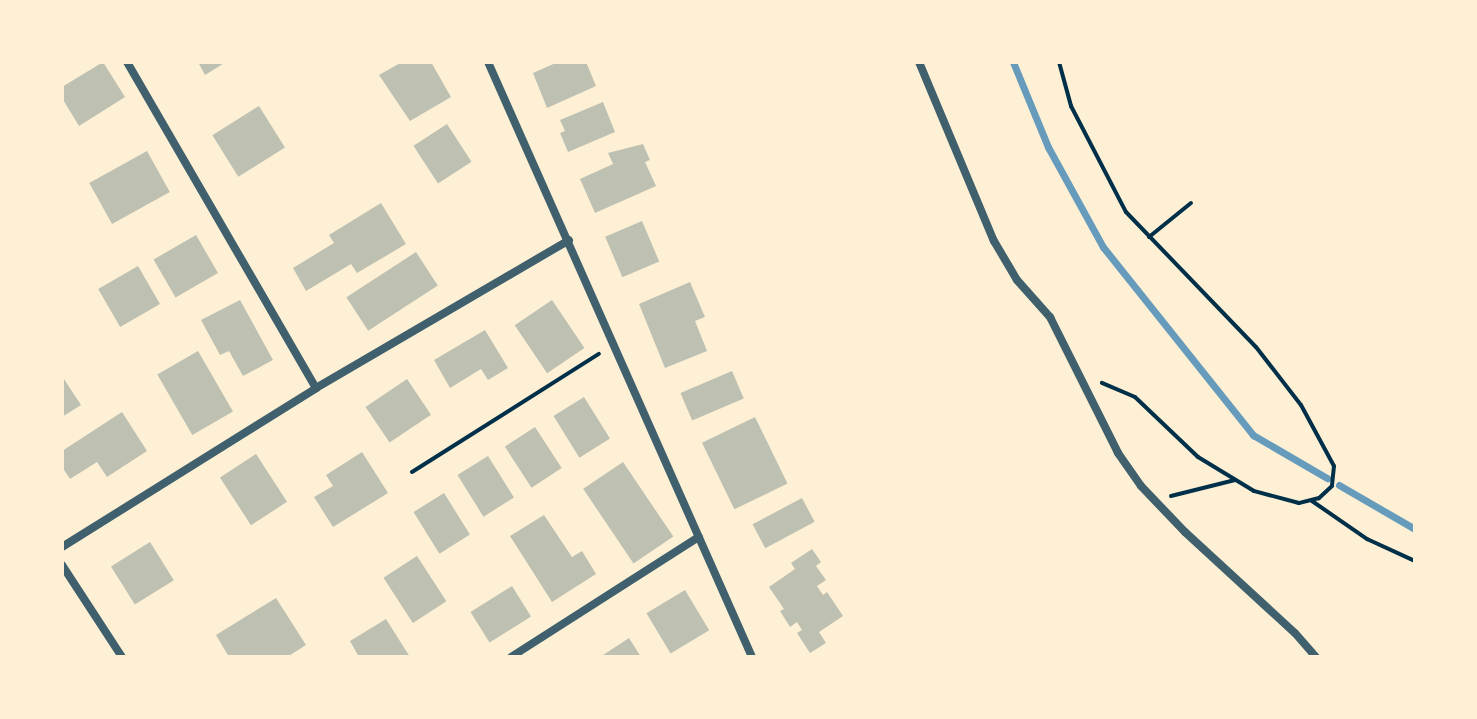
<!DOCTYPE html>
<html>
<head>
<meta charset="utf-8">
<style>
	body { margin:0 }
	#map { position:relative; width:1477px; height:719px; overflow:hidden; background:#fdf0d5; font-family:"Archivo Narrow",sans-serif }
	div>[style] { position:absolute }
	.stream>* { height:7px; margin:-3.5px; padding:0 3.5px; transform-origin:3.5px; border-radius:3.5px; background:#669bbc }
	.building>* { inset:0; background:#bec0b2; transform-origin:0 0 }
	.path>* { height:4px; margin:-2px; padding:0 2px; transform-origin:2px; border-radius:2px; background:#003049 }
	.minor>* { height:8px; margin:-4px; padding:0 4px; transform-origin:4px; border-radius:4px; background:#3f606c }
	span { translate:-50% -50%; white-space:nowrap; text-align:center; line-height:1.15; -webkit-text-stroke:7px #fdf0d5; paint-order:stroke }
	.frame { position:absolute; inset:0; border:64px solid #fdf0d5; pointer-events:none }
</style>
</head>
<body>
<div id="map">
	<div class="stream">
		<i style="left:1013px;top:62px;width:92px;rotate:67.6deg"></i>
		<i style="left:1048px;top:147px;width:114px;rotate:61.2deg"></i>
		<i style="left:1103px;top:247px;width:241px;rotate:51.4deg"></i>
		<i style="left:1253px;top:435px;width:86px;rotate:30.2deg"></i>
		<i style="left:1339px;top:485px;width:88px;rotate:30.1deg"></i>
	</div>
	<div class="building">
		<i style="clip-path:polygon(103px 62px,125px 97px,79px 126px,62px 98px,62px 87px)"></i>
		<i style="clip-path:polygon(198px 62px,226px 62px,205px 75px)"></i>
		<i style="clip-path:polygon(402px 62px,431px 62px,451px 97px,410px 121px,379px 75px)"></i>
		<i style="clip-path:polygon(558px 62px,586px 62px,596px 86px,547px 108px,533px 73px)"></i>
		<i style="clip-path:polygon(603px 102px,615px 132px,568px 152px,560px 133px,565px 131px,560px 120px)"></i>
		<i style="left:259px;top:106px;width:49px;height:55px;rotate:58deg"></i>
		<i style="left:447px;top:124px;width:45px;height:40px;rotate:57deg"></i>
		<i style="clip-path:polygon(643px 144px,650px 160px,645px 162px,656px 186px,595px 213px,580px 179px,613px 164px,608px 153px)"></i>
		<i style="left:147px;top:151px;width:47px;height:66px;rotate:61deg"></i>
		<i style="clip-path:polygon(381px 203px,406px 244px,357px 273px,351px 264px,306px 291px,293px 268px,334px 243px,329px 235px)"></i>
		<i style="left:642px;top:221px;width:44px;height:40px;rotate:67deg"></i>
		<i style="left:196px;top:235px;width:44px;height:49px;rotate:60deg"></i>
		<i style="left:416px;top:252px;width:40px;height:83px;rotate:57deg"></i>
		<i style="left:138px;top:266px;width:44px;height:46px;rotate:60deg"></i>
		<i style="clip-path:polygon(690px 282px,705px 317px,695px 321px,707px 351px,665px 368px,639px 304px)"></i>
		<i style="clip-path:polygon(240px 300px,273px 360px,243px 376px,229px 351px,220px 355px,201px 320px)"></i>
		<i style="left:552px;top:300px;width:58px;height:45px;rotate:56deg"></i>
		<i style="clip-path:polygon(485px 330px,508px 368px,488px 380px,481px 369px,450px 388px,434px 360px)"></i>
		<i style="left:198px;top:351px;width:70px;height:47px;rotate:60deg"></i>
		<i style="left:732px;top:371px;width:30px;height:56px;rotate:67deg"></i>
		<i style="clip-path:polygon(62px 376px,81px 405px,62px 417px)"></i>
		<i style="left:407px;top:379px;width:43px;height:50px;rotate:56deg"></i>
		<i style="left:584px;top:397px;width:49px;height:36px;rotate:58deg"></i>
		<i style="clip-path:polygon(122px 412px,147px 451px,107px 477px,97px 462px,70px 479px,62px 467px,62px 451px)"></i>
		<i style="left:755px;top:417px;width:74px;height:59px;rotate:64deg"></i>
		<i style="left:535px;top:427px;width:49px;height:36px;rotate:57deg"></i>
		<i style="clip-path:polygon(362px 452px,388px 493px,333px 527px,314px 497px,333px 486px,326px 475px)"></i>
		<i style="left:256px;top:454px;width:57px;height:43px;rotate:57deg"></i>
		<i style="left:488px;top:456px;width:49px;height:36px;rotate:58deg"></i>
		<i style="left:623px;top:462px;width:90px;height:48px;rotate:56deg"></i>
		<i style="left:444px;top:493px;width:49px;height:36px;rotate:58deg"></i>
		<i style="left:802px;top:498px;width:27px;height:56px;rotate:62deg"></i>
		<i style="clip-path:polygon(544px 515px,572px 557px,582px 551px,596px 574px,552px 602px,510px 536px)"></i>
		<i style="left:150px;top:542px;width:45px;height:46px;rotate:58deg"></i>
		<i style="clip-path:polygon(812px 549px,821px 562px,816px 566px,826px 580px,817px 586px,823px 595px,827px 592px,843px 616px,819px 632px,826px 643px,810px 653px,797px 633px,802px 630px,797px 622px,790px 627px,780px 611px,784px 609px,769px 587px,795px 569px,791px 563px)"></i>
		<i style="left:417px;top:556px;width:54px;height:40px;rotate:57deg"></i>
		<i style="left:512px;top:586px;width:36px;height:49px;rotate:58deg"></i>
		<i style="left:685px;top:590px;width:47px;height:45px;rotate:59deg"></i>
		<i style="clip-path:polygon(276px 598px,306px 645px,287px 657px,229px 657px,216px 635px)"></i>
		<i style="clip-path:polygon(386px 619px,410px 657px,359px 657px,350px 641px)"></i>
		<i style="clip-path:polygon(629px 638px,641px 657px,600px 657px)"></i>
	</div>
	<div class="path">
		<i style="left:1059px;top:62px;width:46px;rotate:74.7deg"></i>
		<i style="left:1071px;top:106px;width:119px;rotate:62.6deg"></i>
		<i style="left:1126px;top:212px;width:187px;rotate:46.1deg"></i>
		<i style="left:1256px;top:347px;width:73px;rotate:52.2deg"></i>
		<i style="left:1301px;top:405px;width:69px;rotate:61.6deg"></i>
		<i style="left:1334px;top:466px;width:20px;rotate:96deg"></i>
		<i style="left:1332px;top:486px;width:18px;rotate:137deg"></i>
		<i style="left:1319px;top:498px;width:21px;rotate:166deg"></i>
		<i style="left:1299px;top:503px;width:47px;rotate:-165.1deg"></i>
		<i style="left:1254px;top:491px;width:66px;rotate:-148.7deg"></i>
		<i style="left:1198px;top:457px;width:87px;rotate:-136.4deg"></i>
		<i style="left:1135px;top:397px;width:36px;rotate:-157deg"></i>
		<i style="left:1149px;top:237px;width:54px;rotate:-39deg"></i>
		<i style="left:412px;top:472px;width:221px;rotate:-32.3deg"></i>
		<i style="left:1171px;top:496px;width:66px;rotate:-14deg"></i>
		<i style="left:1312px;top:501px;width:67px;rotate:34.6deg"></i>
		<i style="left:1367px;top:539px;width:53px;rotate:24.6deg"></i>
	</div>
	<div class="minor">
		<i style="left:127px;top:62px;width:377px;rotate:59.9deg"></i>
		<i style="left:488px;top:62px;width:651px;rotate:66.07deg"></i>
		<i style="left:919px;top:62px;width:194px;rotate:67.3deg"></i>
		<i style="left:994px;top:241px;width:45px;rotate:59.5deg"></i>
		<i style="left:1017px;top:280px;width:50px;rotate:48.3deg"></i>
		<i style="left:1050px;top:317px;width:152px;rotate:63.4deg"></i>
		<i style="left:1118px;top:453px;width:40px;rotate:55.1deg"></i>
		<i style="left:1141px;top:486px;width:64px;rotate:46.3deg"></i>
		<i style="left:1185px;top:532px;width:149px;rotate:42.6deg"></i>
		<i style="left:1295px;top:633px;width:32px;rotate:49deg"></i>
		<i style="left:62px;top:547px;width:300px;rotate:-32deg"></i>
		<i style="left:316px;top:388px;width:293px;rotate:-30.3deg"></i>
		<i style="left:62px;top:565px;width:110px;rotate:56.9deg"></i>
		<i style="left:511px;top:657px;width:223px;rotate:-32.6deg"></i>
	</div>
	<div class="frame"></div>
</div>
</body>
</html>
